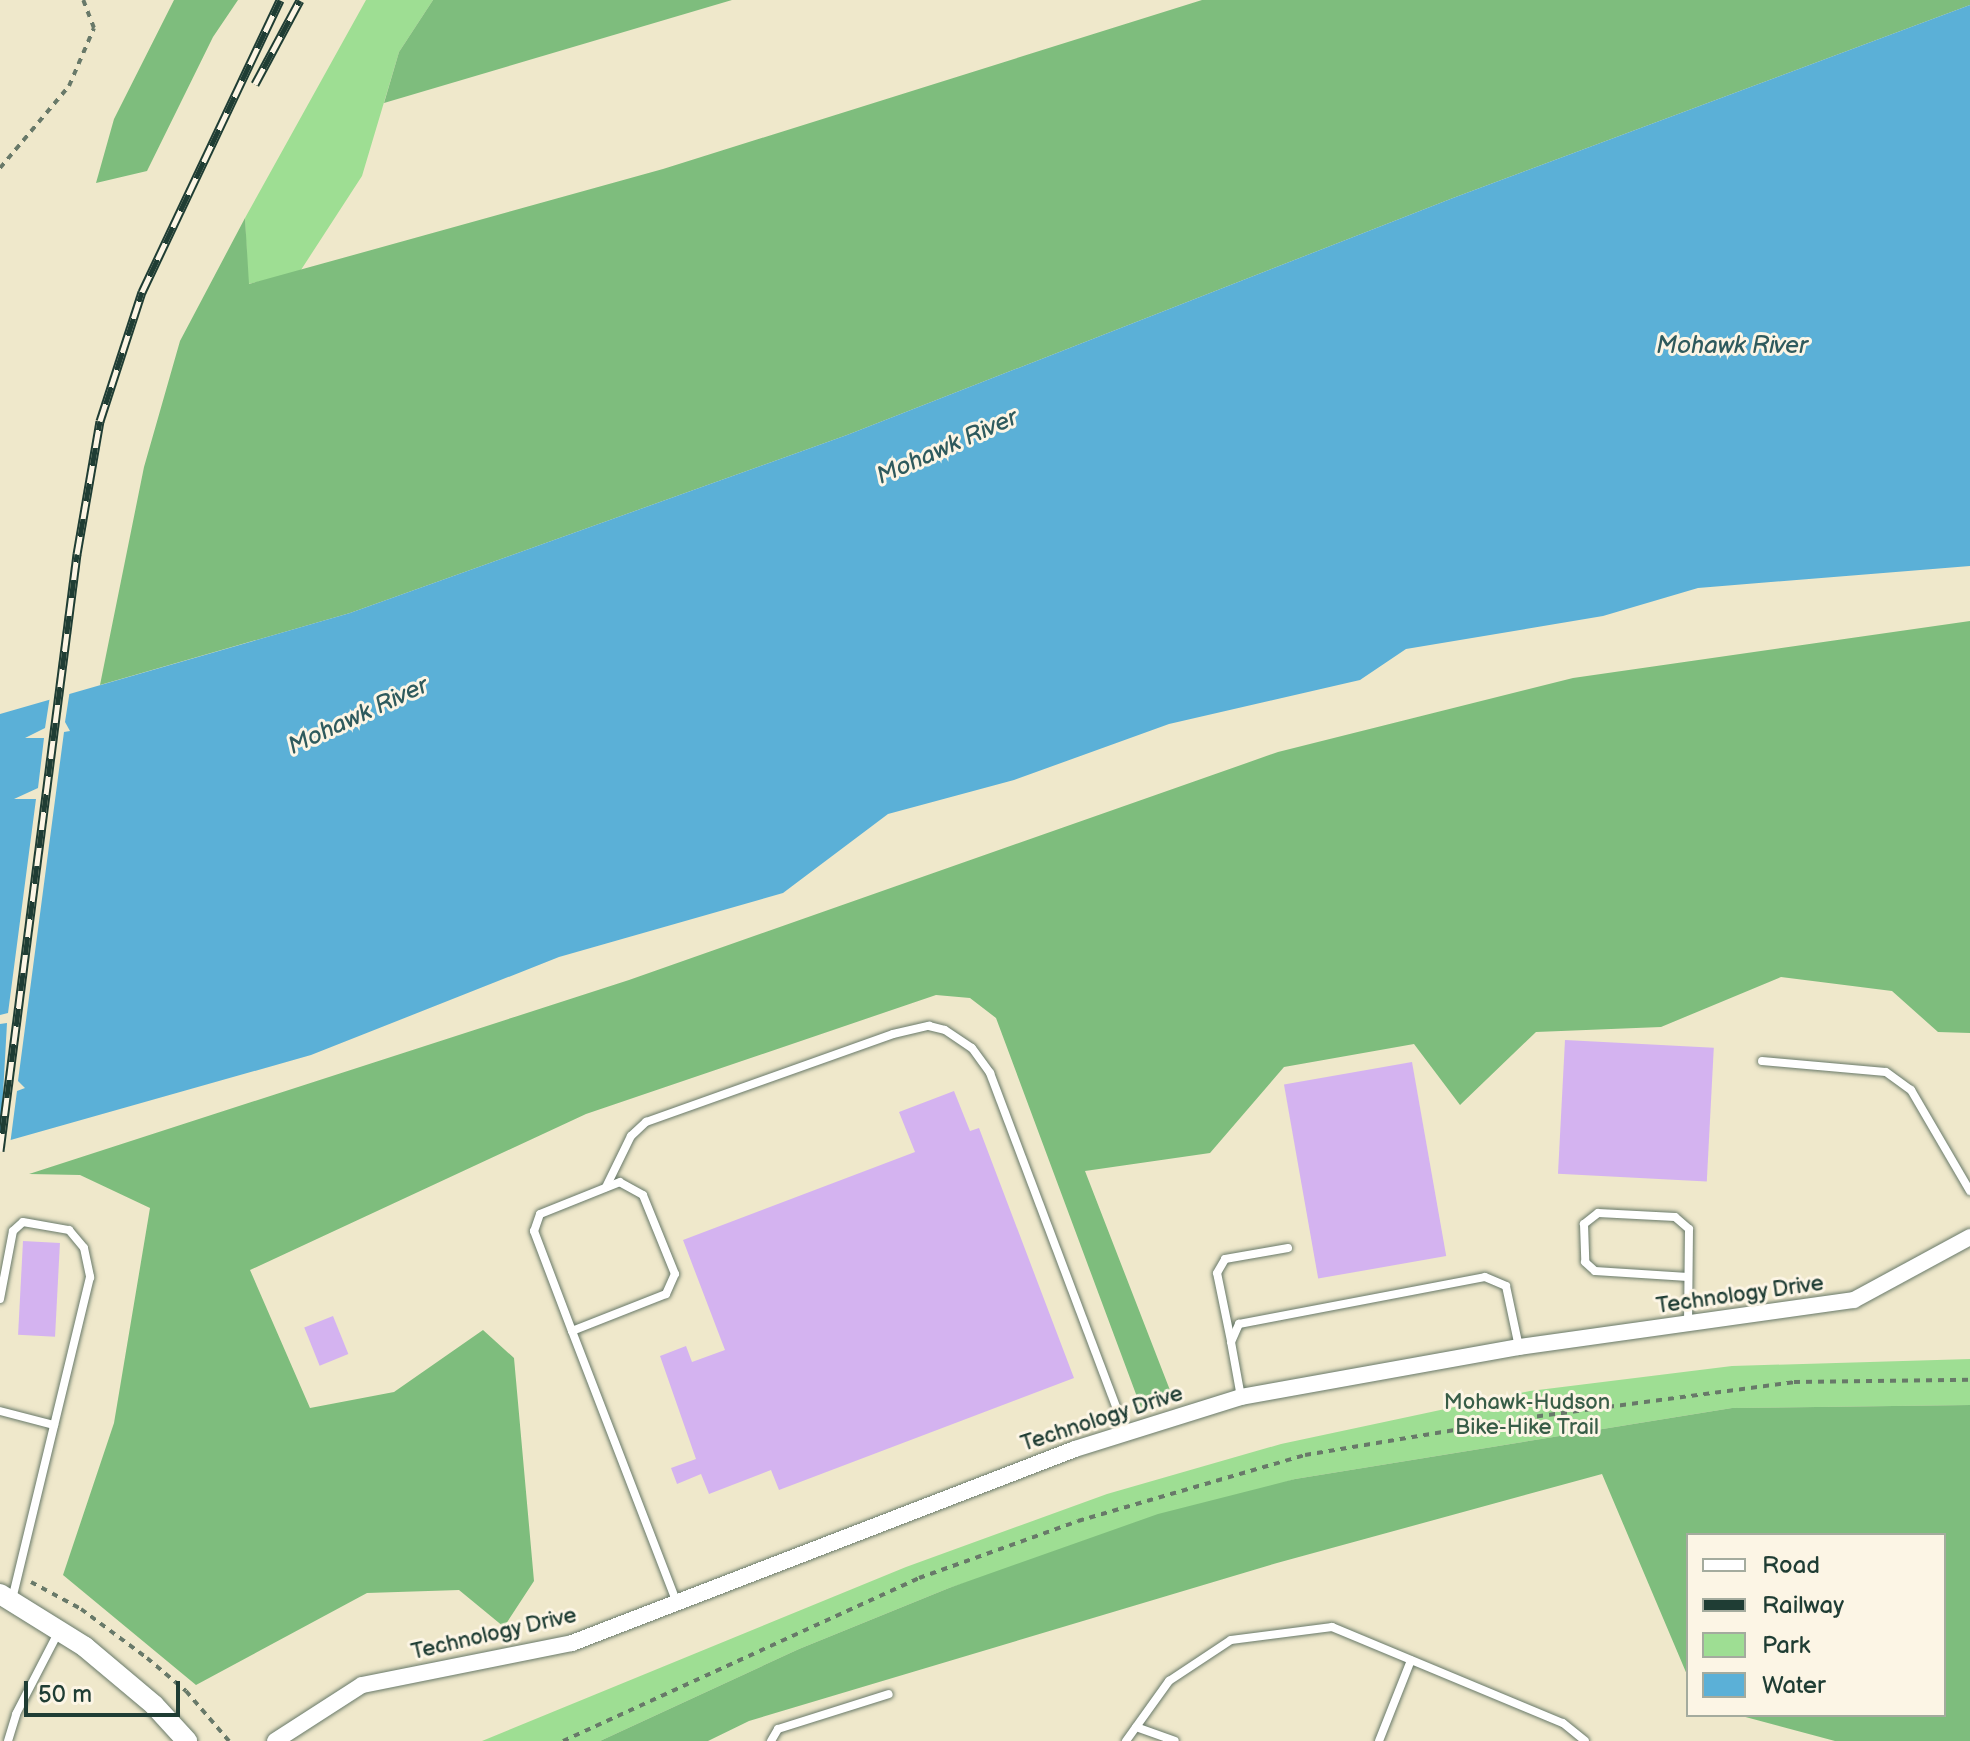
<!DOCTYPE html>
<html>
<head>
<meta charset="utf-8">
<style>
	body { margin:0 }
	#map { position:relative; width:1970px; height:1741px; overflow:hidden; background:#efe8cb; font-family:"Balsamiq Sans",sans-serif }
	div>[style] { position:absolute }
	.green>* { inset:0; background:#9ede93 }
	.forest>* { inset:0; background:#7ebd7d }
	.water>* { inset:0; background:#5bb0d7 }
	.pier>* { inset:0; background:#efe8cb }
	.building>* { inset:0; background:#d4b3f0; transform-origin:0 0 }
	.path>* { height:4px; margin-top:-2px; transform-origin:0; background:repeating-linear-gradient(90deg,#687969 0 6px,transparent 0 12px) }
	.roads { filter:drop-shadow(0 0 2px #687969) drop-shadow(0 0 2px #687969) }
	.service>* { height:8px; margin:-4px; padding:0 4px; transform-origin:4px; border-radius:4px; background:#fff }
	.minor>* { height:16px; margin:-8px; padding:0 8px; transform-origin:8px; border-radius:8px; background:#fff }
	.tertiary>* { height:20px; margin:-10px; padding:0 10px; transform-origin:10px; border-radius:10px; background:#fff }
	.rail>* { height:9px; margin-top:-4.5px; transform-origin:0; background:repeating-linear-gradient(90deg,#fcf5e5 0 18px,#1f3d34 0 36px); box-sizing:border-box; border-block:2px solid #1f3d34 }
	span { translate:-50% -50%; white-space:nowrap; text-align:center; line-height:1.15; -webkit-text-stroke:6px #fcf5e5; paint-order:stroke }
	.street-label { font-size:22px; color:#1f3d34 }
	.park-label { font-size:22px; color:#385d47 }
	.water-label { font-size:24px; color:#2e5a5d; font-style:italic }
	.legend { position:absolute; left:1686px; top:1533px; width:260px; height:184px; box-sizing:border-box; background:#fcf5e5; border:2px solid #a4ab9e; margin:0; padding:10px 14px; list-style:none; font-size:24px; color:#1f3d34 }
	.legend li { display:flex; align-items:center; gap:16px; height:40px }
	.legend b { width:40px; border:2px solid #a4ab9e }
	.scale { position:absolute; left:24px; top:1681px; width:156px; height:36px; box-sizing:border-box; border:4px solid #1f3d34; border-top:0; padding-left:10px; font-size:24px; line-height:28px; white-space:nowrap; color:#1f3d34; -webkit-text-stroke:6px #fcf5e5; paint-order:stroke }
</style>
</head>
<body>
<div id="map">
	<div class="green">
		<i style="clip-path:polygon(366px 0,433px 0,399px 52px,362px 176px,299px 273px,248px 284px,245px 218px)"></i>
		<i style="clip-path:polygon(1970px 1359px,1970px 1405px,1732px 1408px,1295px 1479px,949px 1588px,799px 1649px,600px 1741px,482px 1741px,906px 1567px,1107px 1494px,1281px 1444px,1530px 1391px,1732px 1366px)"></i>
	</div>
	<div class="forest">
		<i style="clip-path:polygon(174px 0,238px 0,213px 37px,147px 171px,96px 183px,114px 119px)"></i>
		<i style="clip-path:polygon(433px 0,732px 0,384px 103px,399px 52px)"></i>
		<i style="clip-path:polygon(1202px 0,1970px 0,1970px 5px,1453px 198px,847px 435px,350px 613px,100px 685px,144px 467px,180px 341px,245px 218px,249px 284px,663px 169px)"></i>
		<i style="clip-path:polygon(1970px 621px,1970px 1033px,1938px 1032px,1892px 991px,1781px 977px,1661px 1027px,1536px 1032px,1460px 1105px,1414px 1044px,1284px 1067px,1210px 1153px,1085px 1171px,1173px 1398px,1143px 1413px,996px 1018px,970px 998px,936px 995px,586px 1114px,250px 1270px,310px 1408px,394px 1392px,483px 1330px,514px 1358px,534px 1581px,504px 1627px,459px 1590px,367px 1593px,196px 1685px,63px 1575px,114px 1423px,150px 1208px,80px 1175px,29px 1174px,629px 980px,1278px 752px,1573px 678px)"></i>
		<i style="clip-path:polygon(1970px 1405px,1970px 1741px,1835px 1741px,1738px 1715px,1944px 1715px,1944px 1535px,1688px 1535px,1688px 1677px,1602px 1474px,1277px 1563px,749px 1721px,708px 1741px,600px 1741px,799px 1649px,949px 1588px,1158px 1514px,1295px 1479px,1732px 1408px)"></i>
	</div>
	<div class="water">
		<i style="clip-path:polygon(1970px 5px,1970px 566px,1698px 588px,1603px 616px,1406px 649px,1360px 680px,1169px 724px,1014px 780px,888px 814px,783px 893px,559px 957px,311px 1055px,0 1143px,0 714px,350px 613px,847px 435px,1453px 198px)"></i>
	</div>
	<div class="pier">
		<i style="clip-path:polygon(70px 690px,65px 722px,70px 731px,64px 732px,18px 1081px,25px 1088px,17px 1091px,10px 1145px,0 1147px,7px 1023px,0 1024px,0 1015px,8px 1013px,36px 799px,14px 799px,38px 788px,44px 738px,25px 738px,45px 728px,50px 696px)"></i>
	</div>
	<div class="building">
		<i style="left:1565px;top:1040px;width:149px;height:134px;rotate:3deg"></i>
		<i style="left:1412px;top:1062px;width:197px;height:130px;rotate:80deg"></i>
		<i style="clip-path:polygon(954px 1091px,970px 1131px,979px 1128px,1074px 1378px,779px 1490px,771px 1470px,709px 1494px,701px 1474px,677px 1484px,671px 1468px,696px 1459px,660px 1356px,686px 1346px,692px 1362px,725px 1350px,683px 1240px,915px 1152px,899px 1112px)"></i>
		<i style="left:23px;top:1241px;width:37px;height:94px;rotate:3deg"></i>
		<i style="left:333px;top:1316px;width:41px;height:31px;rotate:68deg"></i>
	</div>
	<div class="path">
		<i style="left:0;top:168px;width:107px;rotate:-49.9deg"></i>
		<i style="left:69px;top:86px;width:63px;rotate:-66.7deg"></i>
		<i style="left:94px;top:28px;width:30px;rotate:-111deg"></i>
		<i style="left:31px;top:1582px;width:57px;rotate:28.4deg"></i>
		<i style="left:81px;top:1609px;width:82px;rotate:36.6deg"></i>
		<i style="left:147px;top:1658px;width:51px;rotate:40.2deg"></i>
		<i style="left:186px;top:1691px;width:66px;rotate:49.3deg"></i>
		<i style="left:563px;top:1741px;width:392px;rotate:-24.6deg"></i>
		<i style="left:919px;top:1578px;width:169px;rotate:-19.7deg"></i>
		<i style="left:1078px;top:1521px;width:236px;rotate:-16.2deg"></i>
		<i style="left:1305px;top:1455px;width:223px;rotate:-9.5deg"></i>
		<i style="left:1525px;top:1418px;width:271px;rotate:-7.6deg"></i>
		<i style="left:1794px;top:1382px;width:176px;rotate:-0.7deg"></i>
	</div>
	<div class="roads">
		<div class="service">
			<i style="left:1762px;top:1061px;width:124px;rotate:5.1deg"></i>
			<i style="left:1886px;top:1072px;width:31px;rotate:36deg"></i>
			<i style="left:1911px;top:1090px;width:117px;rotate:59.7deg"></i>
			<i style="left:606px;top:1187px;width:57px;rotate:-63.9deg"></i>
			<i style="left:631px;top:1136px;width:21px;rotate:-43deg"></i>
			<i style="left:646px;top:1122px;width:262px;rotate:-19.6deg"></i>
			<i style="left:893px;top:1034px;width:37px;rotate:-13deg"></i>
			<i style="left:929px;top:1026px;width:16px;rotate:14deg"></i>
			<i style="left:945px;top:1030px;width:32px;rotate:34deg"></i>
			<i style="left:972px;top:1048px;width:31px;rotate:54deg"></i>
			<i style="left:990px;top:1073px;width:385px;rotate:69.3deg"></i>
			<i style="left:0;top:1299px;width:69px;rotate:-79.2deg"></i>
			<i style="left:13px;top:1231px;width:13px;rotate:-42deg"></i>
			<i style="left:23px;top:1222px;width:47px;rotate:9.9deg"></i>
			<i style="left:69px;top:1230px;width:23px;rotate:50deg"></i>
			<i style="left:84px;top:1248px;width:30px;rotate:78deg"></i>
			<i style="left:90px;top:1277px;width:331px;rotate:103.6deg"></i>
			<i style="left:1688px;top:1325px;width:96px;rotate:-89.4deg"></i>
			<i style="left:1689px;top:1229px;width:18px;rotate:-139deg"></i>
			<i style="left:1675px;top:1217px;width:77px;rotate:-177deg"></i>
			<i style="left:1598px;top:1213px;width:18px;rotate:142deg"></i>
			<i style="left:1584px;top:1224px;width:38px;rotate:88deg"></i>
			<i style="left:1585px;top:1262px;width:13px;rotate:42deg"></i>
			<i style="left:1595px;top:1271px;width:93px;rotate:3.7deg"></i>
			<i style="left:572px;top:1331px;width:101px;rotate:-21.5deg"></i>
			<i style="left:666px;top:1294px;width:22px;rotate:-66deg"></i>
			<i style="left:675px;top:1274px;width:85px;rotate:-112.1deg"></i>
			<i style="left:643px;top:1195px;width:26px;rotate:-151deg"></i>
			<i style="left:620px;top:1182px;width:86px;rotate:158.2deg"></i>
			<i style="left:540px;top:1214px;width:18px;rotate:109deg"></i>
			<i style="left:534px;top:1231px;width:107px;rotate:69.2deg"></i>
			<i style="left:572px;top:1331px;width:289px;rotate:68.9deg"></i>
			<i style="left:1231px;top:1341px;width:69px;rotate:-101.6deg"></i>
			<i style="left:1217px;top:1273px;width:16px;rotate:-60deg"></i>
			<i style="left:1225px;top:1259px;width:64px;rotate:-9.9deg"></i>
			<i style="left:1241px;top:1397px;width:56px;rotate:-100.3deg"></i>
			<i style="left:1231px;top:1342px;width:20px;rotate:-66deg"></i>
			<i style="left:1239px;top:1324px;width:250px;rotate:-10.8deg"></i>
			<i style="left:1485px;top:1277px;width:23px;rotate:23deg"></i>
			<i style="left:1506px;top:1286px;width:62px;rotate:78deg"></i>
			<i style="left:0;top:1411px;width:56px;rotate:14.5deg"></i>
			<i style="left:1136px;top:1727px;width:41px;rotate:19.7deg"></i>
			<i style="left:8px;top:1741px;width:28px;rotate:-73deg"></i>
			<i style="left:16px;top:1714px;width:93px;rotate:-62.6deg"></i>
			<i style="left:771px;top:1741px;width:14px;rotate:-60deg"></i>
			<i style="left:778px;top:1729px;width:116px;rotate:-17.5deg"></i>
			<i style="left:1126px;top:1741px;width:74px;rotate:-54.4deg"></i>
			<i style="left:1169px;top:1681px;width:74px;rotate:-33.5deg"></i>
			<i style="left:1231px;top:1640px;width:102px;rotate:-7.3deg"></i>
			<i style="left:1332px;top:1627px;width:250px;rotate:22.6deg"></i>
			<i style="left:1563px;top:1723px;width:28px;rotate:39deg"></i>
			<i style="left:1379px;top:1741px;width:87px;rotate:-68.4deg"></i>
		</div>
		<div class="minor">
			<i style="left:275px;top:1741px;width:103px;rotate:-32.8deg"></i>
			<i style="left:362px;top:1685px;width:214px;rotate:-11.3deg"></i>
			<i style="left:572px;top:1643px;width:539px;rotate:-21.09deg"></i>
			<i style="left:1075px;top:1449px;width:174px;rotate:-17.4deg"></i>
			<i style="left:1241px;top:1397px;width:282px;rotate:-10.2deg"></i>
			<i style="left:1519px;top:1347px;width:338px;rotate:-8deg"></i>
			<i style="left:1854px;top:1300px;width:132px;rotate:-28.5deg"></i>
		</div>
		<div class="tertiary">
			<i style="left:0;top:1594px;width:100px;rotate:31.9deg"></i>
			<i style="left:85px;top:1647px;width:90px;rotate:40deg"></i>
			<i style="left:154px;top:1705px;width:49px;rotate:47.5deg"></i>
		</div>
	</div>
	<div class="rail">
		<i style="left:255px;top:84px;width:95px;rotate:-61.8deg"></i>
		<i style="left:0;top:1151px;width:602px;rotate:-82.65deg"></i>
		<i style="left:77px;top:554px;width:135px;rotate:-80.2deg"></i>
		<i style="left:100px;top:421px;width:136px;rotate:-72deg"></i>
		<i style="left:142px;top:292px;width:323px;rotate:-64.7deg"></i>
	</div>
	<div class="street-label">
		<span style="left:1740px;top:1295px;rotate:-8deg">Technology Drive</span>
		<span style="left:1102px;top:1419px;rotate:-18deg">Technology Drive</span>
		<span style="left:494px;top:1634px;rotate:-13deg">Technology Drive</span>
	</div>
	<div class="park-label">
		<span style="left:1527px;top:1415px">Mohawk-Hudson<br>Bike-Hike Trail</span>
	</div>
	<div class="water-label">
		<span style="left:1732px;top:346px">Mohawk River</span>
		<span style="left:947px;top:447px;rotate:-24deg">Mohawk River</span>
		<span style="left:358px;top:716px;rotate:-25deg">Mohawk River</span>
	</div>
	<ul class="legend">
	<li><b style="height:10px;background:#fff"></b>Road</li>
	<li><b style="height:10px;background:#1f3d34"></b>Railway</li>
	<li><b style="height:22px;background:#9ede93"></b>Park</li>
	<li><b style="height:22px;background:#5bb0d7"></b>Water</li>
	</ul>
	<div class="scale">50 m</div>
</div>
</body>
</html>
